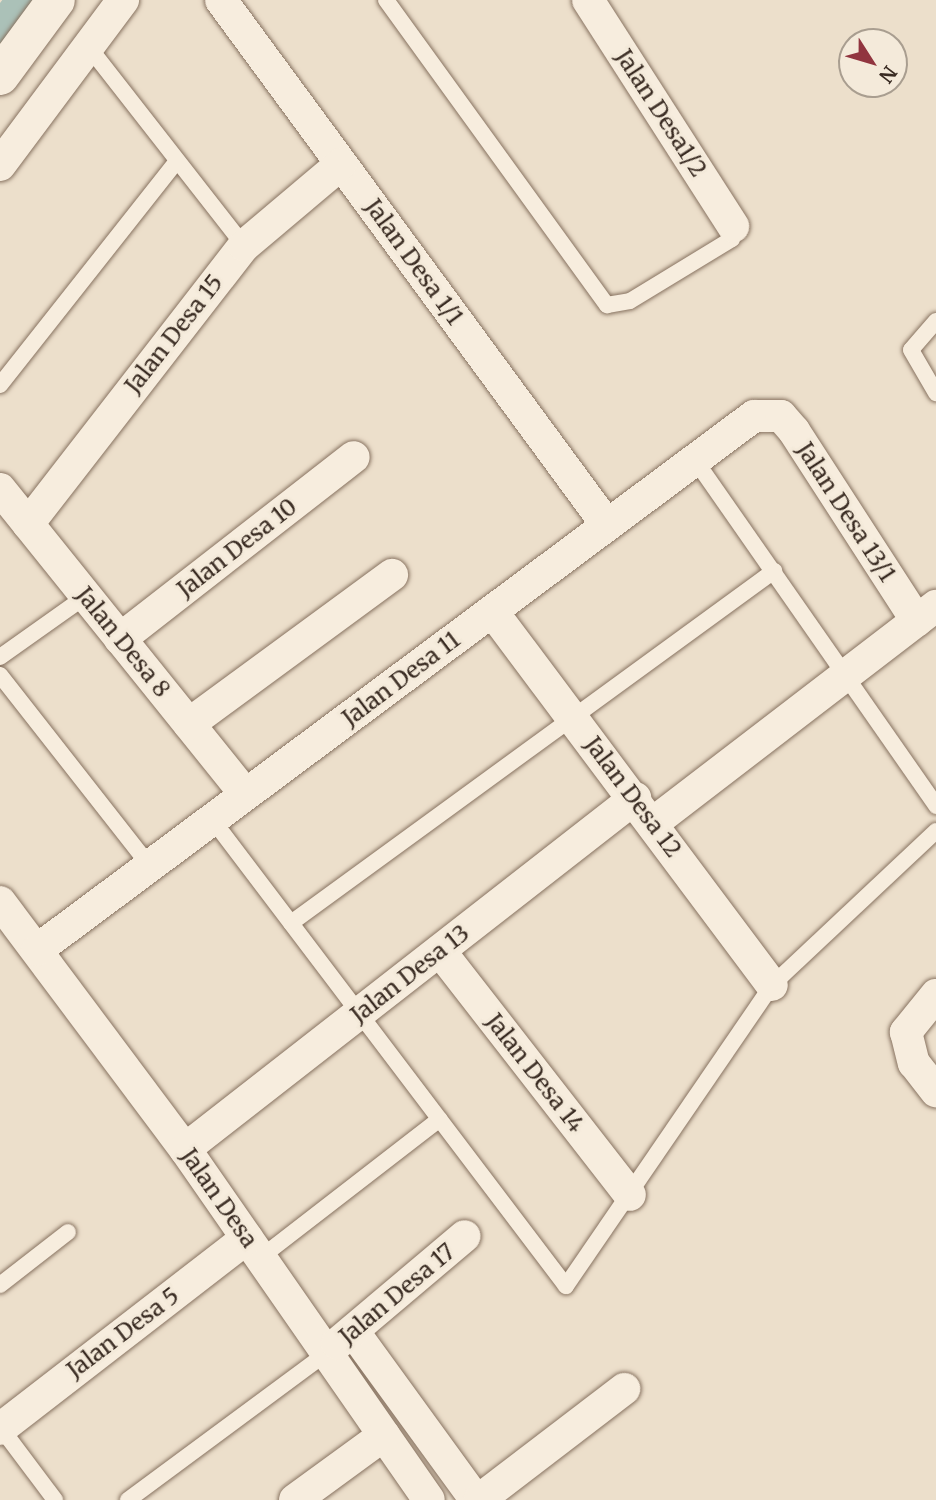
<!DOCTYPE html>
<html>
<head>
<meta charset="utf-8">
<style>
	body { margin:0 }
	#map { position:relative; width:936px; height:1500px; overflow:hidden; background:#ecdfcb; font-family:Merriweather,serif }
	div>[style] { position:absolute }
	.canal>* { height:30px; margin:-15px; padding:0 15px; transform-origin:15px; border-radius:15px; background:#abc1b8 }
	.roads { filter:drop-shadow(0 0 2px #877260) drop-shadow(0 0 2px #877260) }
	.lane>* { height:16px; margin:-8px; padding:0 8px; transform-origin:8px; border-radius:8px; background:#f7edde }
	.street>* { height:32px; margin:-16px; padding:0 16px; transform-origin:16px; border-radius:16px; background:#f7edde }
	.secondary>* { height:38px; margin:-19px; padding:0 19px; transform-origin:19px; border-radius:19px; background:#f7edde }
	span { translate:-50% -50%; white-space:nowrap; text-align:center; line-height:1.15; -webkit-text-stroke:6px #f4eada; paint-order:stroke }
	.street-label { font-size:23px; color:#392b22 }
	.north { position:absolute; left:838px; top:28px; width:70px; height:70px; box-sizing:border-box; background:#f4eada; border:2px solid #a99e90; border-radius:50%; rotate:127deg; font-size:19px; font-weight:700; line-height:28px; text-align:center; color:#392b22 }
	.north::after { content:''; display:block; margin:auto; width:24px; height:32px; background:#91353f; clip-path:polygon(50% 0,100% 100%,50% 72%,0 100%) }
</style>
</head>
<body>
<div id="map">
	<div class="canal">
		<i style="left:0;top:28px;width:35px;rotate:-53deg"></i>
	</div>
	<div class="roads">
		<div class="lane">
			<i style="left:386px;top:0;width:377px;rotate:54.1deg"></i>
			<i style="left:607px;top:305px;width:23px;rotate:-10deg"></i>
			<i style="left:630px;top:301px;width:119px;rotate:-31.3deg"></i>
			<i style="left:732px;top:239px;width:13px;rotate:-86deg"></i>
			<i style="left:88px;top:46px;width:254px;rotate:52deg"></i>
			<i style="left:936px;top:321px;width:38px;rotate:131deg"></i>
			<i style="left:911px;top:350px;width:50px;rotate:59.8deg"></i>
			<i style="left:0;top:385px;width:284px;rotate:-51.7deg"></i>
			<i style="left:695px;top:460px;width:422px;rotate:55.1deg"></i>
			<i style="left:0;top:657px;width:105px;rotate:-35.3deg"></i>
			<i style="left:0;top:675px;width:241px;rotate:51.9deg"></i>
			<i style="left:212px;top:819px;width:586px;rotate:52.84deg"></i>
			<i style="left:566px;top:1286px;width:365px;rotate:-55.6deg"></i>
			<i style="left:772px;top:985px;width:225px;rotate:-43.2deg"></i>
			<i style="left:291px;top:923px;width:598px;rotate:-36.08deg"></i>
			<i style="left:260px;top:1258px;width:227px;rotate:-37.7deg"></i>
			<i style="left:0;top:1285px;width:86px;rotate:-37.9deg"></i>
			<i style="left:1px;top:1428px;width:90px;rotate:53.1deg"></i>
			<i style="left:128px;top:1500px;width:249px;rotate:-36.5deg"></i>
		</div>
		<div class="street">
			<i style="left:221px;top:0;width:652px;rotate:53.68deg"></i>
			<i style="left:588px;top:0;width:269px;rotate:57.3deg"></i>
			<i style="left:0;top:165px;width:206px;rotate:-53.3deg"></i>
			<i style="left:0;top:489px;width:391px;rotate:51.2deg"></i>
			<i style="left:28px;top:524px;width:352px;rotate:-52.2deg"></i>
			<i style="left:244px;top:246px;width:127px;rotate:-40.2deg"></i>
			<i style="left:492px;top:611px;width:467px;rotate:53.2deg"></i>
			<i style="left:120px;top:639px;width:296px;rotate:-37.9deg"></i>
			<i style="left:189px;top:724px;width:252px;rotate:-36.3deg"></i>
			<i style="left:653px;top:823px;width:357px;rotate:-37.5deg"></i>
			<i style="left:0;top:902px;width:309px;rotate:53.2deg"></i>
			<i style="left:185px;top:1149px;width:427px;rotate:55.2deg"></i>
			<i style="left:37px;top:950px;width:894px;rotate:-36.68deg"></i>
			<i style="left:754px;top:416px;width:27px"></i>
			<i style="left:781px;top:416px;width:20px;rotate:49deg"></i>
			<i style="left:794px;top:431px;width:226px;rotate:57.1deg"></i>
			<i style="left:440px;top:951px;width:309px;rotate:52.1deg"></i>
			<i style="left:936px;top:995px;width:48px;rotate:129deg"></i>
			<i style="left:906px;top:1032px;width:32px;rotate:76deg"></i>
			<i style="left:914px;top:1063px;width:36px;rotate:52deg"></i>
			<i style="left:185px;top:1149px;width:571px;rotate:-37.95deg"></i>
			<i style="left:353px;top:1331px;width:209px;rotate:54deg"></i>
			<i style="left:337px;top:1344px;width:167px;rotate:-40.2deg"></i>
			<i style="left:0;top:1429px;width:312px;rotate:-37.7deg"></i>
			<i style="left:295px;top:1500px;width:110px;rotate:-36.1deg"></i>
			<i style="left:479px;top:1500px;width:183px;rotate:-37.4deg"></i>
		</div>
		<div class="secondary">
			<i style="left:0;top:76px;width:94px;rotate:-53.6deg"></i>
		</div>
	</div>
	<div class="street-label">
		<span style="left:661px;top:113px;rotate:57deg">Jalan Desa1/2</span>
		<span style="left:414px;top:262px;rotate:54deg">Jalan Desa 1/1</span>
		<span style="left:174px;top:334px;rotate:-52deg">Jalan Desa 15</span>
		<span style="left:846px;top:512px;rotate:57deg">Jalan Desa 13/1</span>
		<span style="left:237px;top:548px;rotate:-38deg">Jalan Desa 10</span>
		<span style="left:123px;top:642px;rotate:51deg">Jalan Desa 8</span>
		<span style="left:401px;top:679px;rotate:-37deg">Jalan Desa 11</span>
		<span style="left:633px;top:797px;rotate:53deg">Jalan Desa 12</span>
		<span style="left:410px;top:974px;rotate:-38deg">Jalan Desa 13</span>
		<span style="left:535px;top:1073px;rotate:52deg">Jalan Desa 14</span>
		<span style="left:219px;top:1198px;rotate:55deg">Jalan Desa</span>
		<span style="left:397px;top:1294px;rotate:-40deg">Jalan Desa 17</span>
		<span style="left:123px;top:1333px;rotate:-37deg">Jalan Desa 5</span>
	</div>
	<div class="north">N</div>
</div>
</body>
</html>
